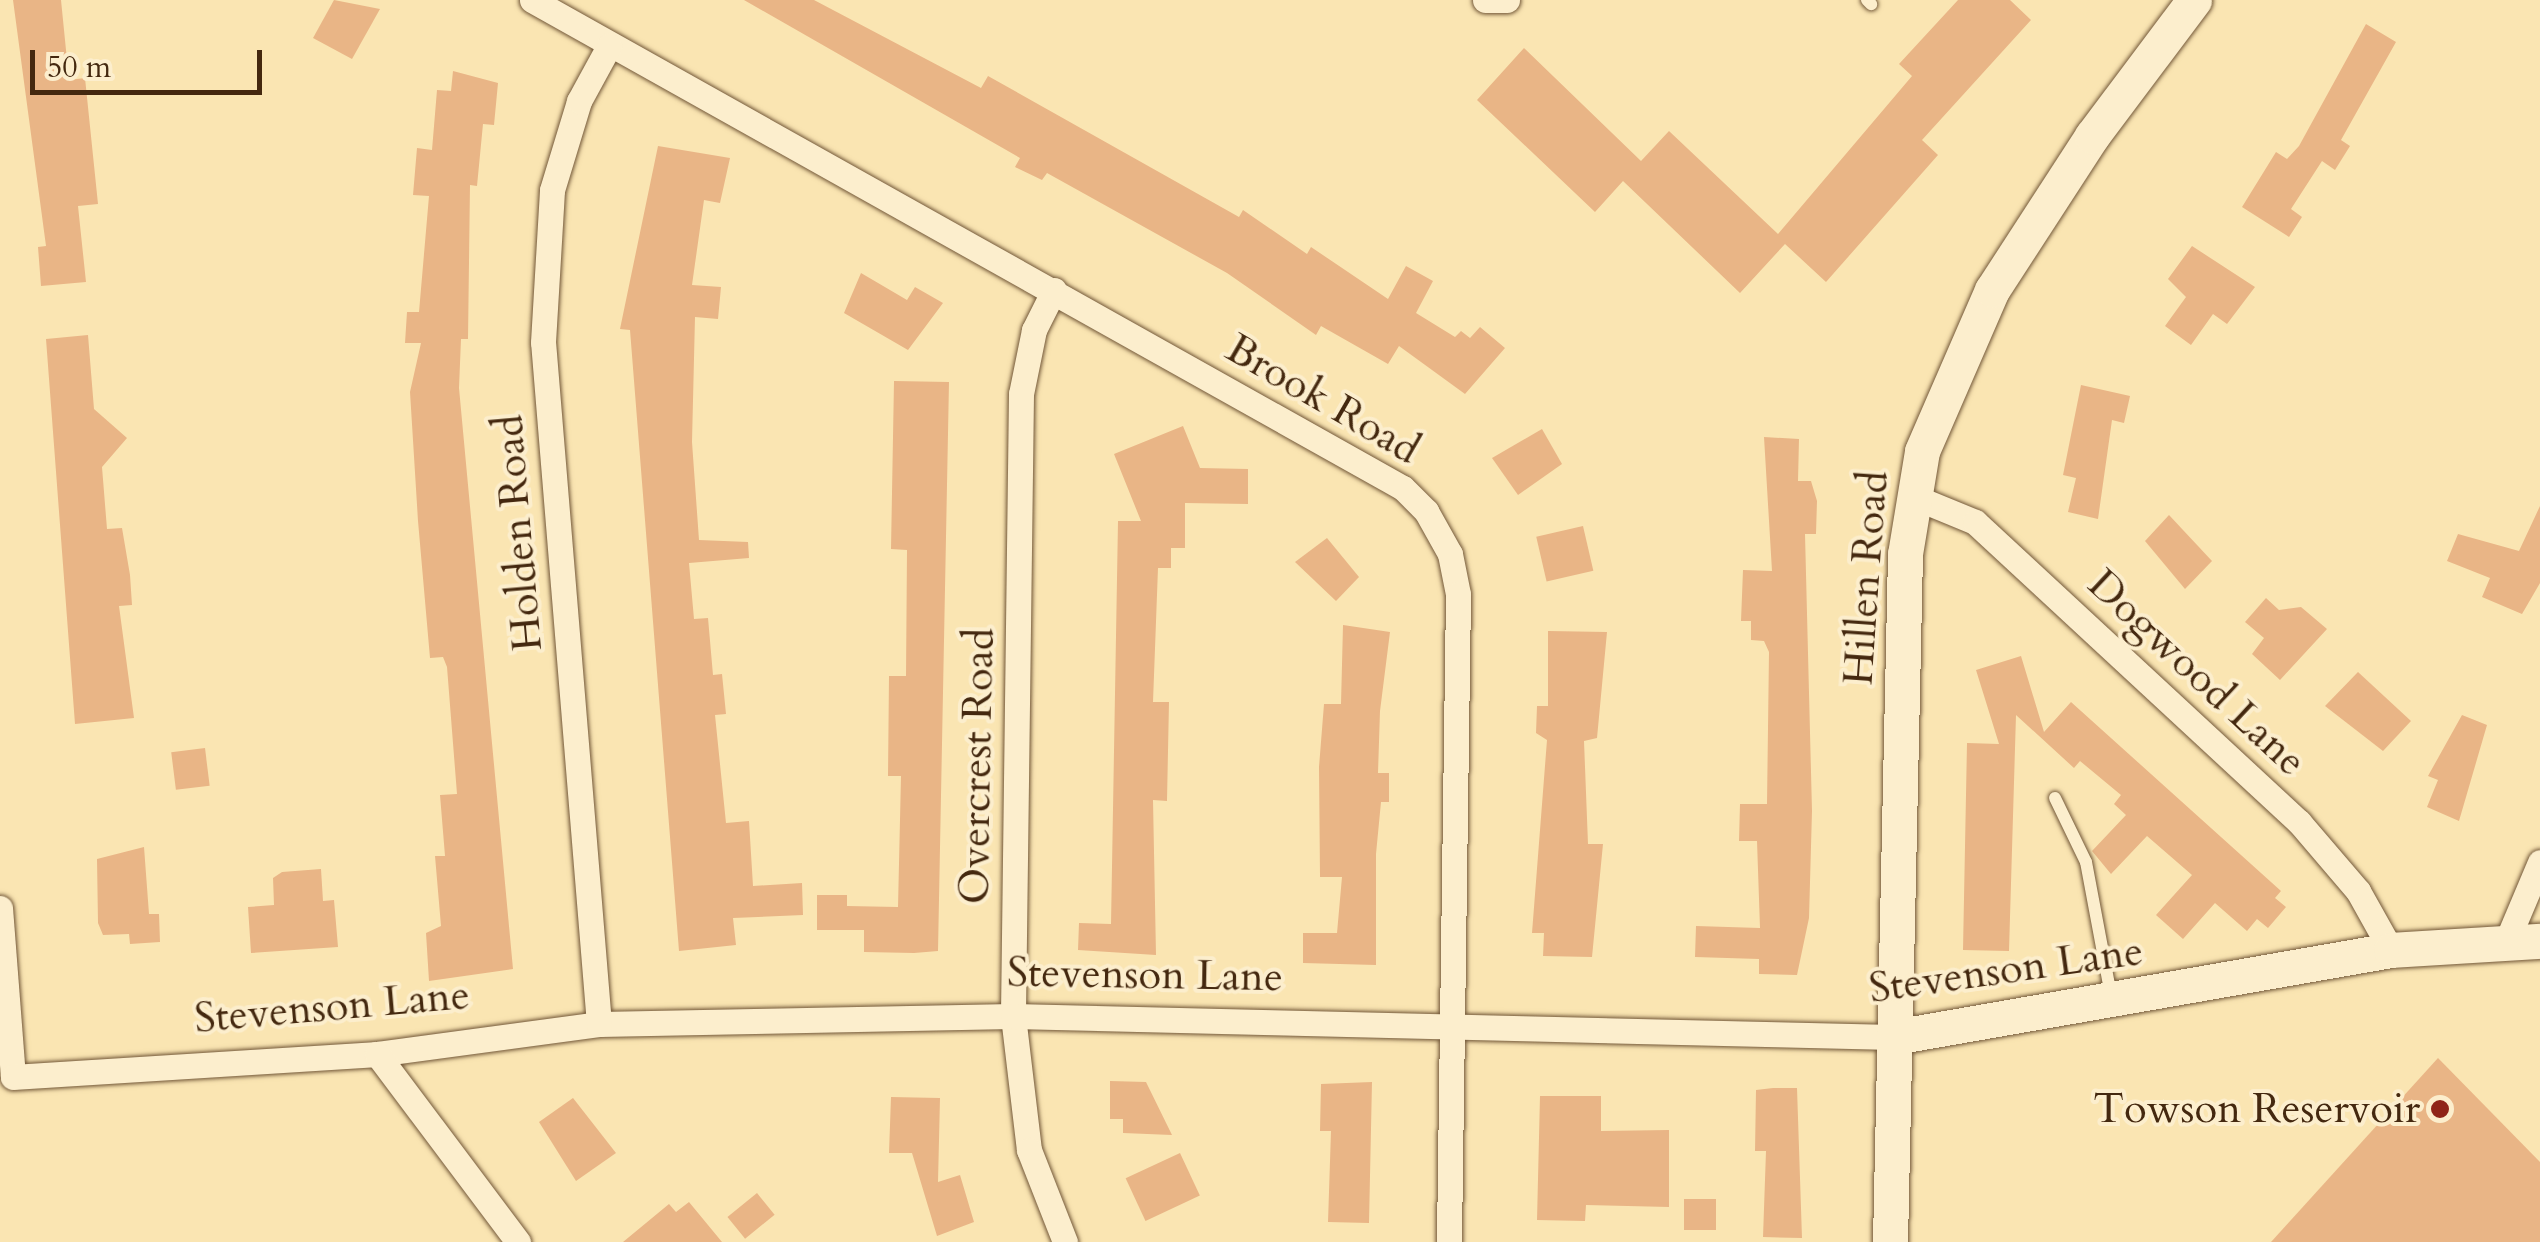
<!DOCTYPE html>
<html>
<head>
<meta charset="utf-8">
<style>
	body { margin:0 }
	#map { position:relative; width:2540px; height:1242px; overflow:hidden; background:#fae5b2; font-family:Cardo,serif }
	div>[style] { position:absolute }
	.building>* { inset:0; background:#e9b586; transform-origin:0 0 }
	.roads { filter:drop-shadow(0 0 2px #725738) drop-shadow(0 0 2px #725738) }
	.lane>* { height:12px; margin:-6px; padding:0 6px; transform-origin:6px; border-radius:6px; background:#fceecd }
	.street>* { height:25px; margin:-12.5px; padding:0 12.5px; transform-origin:12.5px; border-radius:12.5px; background:#fceecd }
	.secondary>* { height:35px; margin:-17.5px; padding:0 17.5px; transform-origin:17.5px; border-radius:17.5px; background:#fceecd }
	.dots>* { width:28px; height:28px; translate:-50% -50%; box-sizing:border-box; border:5px solid #fceecd; border-radius:50% }
	span { translate:-50% -50%; white-space:nowrap; text-align:center; line-height:1.15; -webkit-text-stroke:8px #fceecd; paint-order:stroke }
	.street-label { font-size:42px; color:#44280f }
	.poi-label { font-size:42px; color:#44280f }
	.right { translate:-100% -50%; text-align:right }
	.scale { position:absolute; left:30px; top:50px; width:232px; height:45px; box-sizing:border-box; border:5px solid #44280f; border-top:0; padding-left:12px; font-size:30px; line-height:35px; white-space:nowrap; color:#44280f; -webkit-text-stroke:8px #fceecd; paint-order:stroke }
</style>
</head>
<body>
<div id="map">
	<div class="building">
		<i style="clip-path:polygon(13px 0,61px 0,69px 80px,85px 78px,98px 204px,78px 206px,86px 282px,41px 286px,38px 247px,46px 246px)"></i>
		<i style="clip-path:polygon(334px 0,380px 9px,352px 59px,313px 38px)"></i>
		<i style="clip-path:polygon(744px 0,814px 0,981px 88px,988px 76px,1239px 217px,1243px 210px,1307px 254px,1311px 247px,1388px 299px,1406px 266px,1433px 281px,1416px 313px,1455px 337px,1461px 331px,1470px 338px,1480px 327px,1505px 348px,1465px 394px,1399px 346px,1388px 364px,1321px 326px,1316px 335px,1227px 273px,1047px 173px,1042px 180px,1015px 167px,1020px 158px)"></i>
		<i style="clip-path:polygon(1958px 0,2010px 0,2031px 20px,1922px 140px,1938px 155px,1826px 282px,1785px 244px,1740px 293px,1623px 181px,1595px 212px,1477px 100px,1524px 48px,1641px 161px,1669px 131px,1778px 234px,1912px 76px,1899px 64px)"></i>
		<i style="clip-path:polygon(2366px 24px,2396px 42px,2341px 140px,2350px 146px,2335px 170px,2322px 161px,2291px 209px,2302px 217px,2289px 237px,2242px 207px,2276px 152px,2287px 159px,2299px 146px)"></i>
		<i style="clip-path:polygon(453px 71px,498px 83px,494px 125px,483px 124px,477px 186px,470px 185px,468px 339px,461px 339px,459px 388px,513px 969px,429px 981px,426px 933px,441px 926px,435px 856px,445px 856px,440px 795px,457px 794px,447px 667px,443px 657px,430px 658px,418px 521px,410px 392px,421px 343px,405px 343px,407px 312px,419px 312px,429px 196px,413px 195px,417px 148px,432px 150px,437px 90px,451px 91px)"></i>
		<i style="clip-path:polygon(658px 146px,730px 158px,720px 203px,704px 200px,692px 285px,721px 287px,718px 319px,695px 317px,692px 442px,699px 540px,748px 542px,749px 558px,689px 563px,694px 619px,708px 618px,713px 675px,722px 674px,726px 714px,715px 715px,726px 823px,749px 821px,753px 886px,802px 883px,803px 915px,733px 918px,736px 945px,679px 951px,630px 330px,620px 329px)"></i>
		<i style="clip-path:polygon(2192px 246px,2255px 287px,2227px 324px,2213px 314px,2191px 345px,2165px 326px,2186px 297px,2168px 279px)"></i>
		<i style="clip-path:polygon(861px 273px,907px 300px,915px 287px,943px 303px,908px 350px,844px 313px)"></i>
		<i style="clip-path:polygon(88px 335px,94px 409px,127px 438px,102px 467px,107px 529px,122px 528px,130px 575px,132px 605px,119px 606px,134px 718px,75px 724px,46px 339px)"></i>
		<i style="clip-path:polygon(894px 381px,949px 382px,938px 951px,914px 953px,864px 952px,864px 930px,817px 930px,817px 895px,847px 895px,847px 906px,898px 907px,901px 776px,888px 776px,889px 676px,906px 676px,907px 550px,891px 549px)"></i>
		<i style="clip-path:polygon(2081px 385px,2130px 396px,2124px 423px,2112px 420px,2098px 519px,2068px 512px,2076px 478px,2063px 475px)"></i>
		<i style="clip-path:polygon(1183px 426px,1200px 468px,1248px 469px,1248px 504px,1185px 503px,1185px 548px,1171px 548px,1171px 568px,1158px 568px,1153px 702px,1169px 702px,1167px 801px,1153px 800px,1156px 955px,1078px 950px,1079px 923px,1111px 924px,1118px 521px,1141px 521px,1114px 454px)"></i>
		<i style="clip-path:polygon(1542px 429px,1562px 464px,1518px 495px,1492px 458px)"></i>
		<i style="clip-path:polygon(1764px 437px,1799px 439px,1798px 481px,1811px 481px,1817px 501px,1816px 534px,1805px 534px,1812px 811px,1809px 918px,1797px 975px,1759px 974px,1759px 959px,1695px 957px,1696px 926px,1760px 928px,1757px 841px,1739px 841px,1740px 804px,1767px 804px,1769px 652px,1764px 641px,1751px 640px,1751px 621px,1741px 621px,1743px 570px,1772px 571px)"></i>
		<i style="clip-path:polygon(2540px 506px,2540px 583px,2522px 614px,2482px 597px,2490px 578px,2447px 561px,2458px 534px,2519px 551px)"></i>
		<i style="clip-path:polygon(2169px 515px,2212px 561px,2185px 589px,2145px 541px)"></i>
		<i style="left:1583px;top:526px;width:46px;height:48px;rotate:77deg"></i>
		<i style="clip-path:polygon(1327px 538px,1359px 577px,1336px 601px,1295px 562px)"></i>
		<i style="clip-path:polygon(2266px 598px,2279px 610px,2301px 607px,2327px 629px,2280px 680px,2252px 654px,2264px 638px,2245px 622px)"></i>
		<i style="clip-path:polygon(1343px 625px,1390px 632px,1380px 711px,1378px 773px,1389px 773px,1389px 802px,1381px 802px,1376px 854px,1376px 965px,1303px 963px,1303px 933px,1337px 933px,1342px 877px,1320px 877px,1319px 767px,1324px 704px,1341px 704px)"></i>
		<i style="clip-path:polygon(1548px 631px,1607px 632px,1597px 738px,1584px 741px,1588px 844px,1603px 844px,1592px 957px,1543px 956px,1544px 933px,1532px 933px,1547px 740px,1536px 733px,1537px 706px,1548px 706px)"></i>
		<i style="clip-path:polygon(2021px 656px,2044px 732px,2071px 702px,2281px 891px,2275px 898px,2286px 907px,2268px 928px,2257px 919px,2247px 931px,2215px 903px,2183px 939px,2156px 915px,2192px 875px,2147px 836px,2111px 874px,2092px 851px,2126px 815px,2114px 804px,2121px 795px,2080px 761px,2074px 768px,2016px 715px,2009px 951px,1963px 950px,1967px 743px,1999px 744px,1976px 670px)"></i>
		<i style="clip-path:polygon(2358px 672px,2411px 721px,2383px 751px,2325px 706px)"></i>
		<i style="clip-path:polygon(2462px 715px,2487px 725px,2459px 821px,2427px 807px,2438px 780px,2428px 776px)"></i>
		<i style="left:205px;top:748px;width:38px;height:34px;rotate:83deg"></i>
		<i style="clip-path:polygon(144px 847px,149px 914px,159px 914px,160px 942px,130px 944px,129px 934px,103px 935px,98px 923px,97px 859px)"></i>
		<i style="clip-path:polygon(321px 869px,323px 901px,334px 900px,338px 947px,251px 953px,248px 907px,274px 905px,273px 878px,282px 872px)"></i>
		<i style="clip-path:polygon(2438px 1058px,2540px 1162px,2540px 1242px,2271px 1242px)"></i>
		<i style="clip-path:polygon(1110px 1081px,1146px 1082px,1172px 1135px,1123px 1133px,1123px 1119px,1110px 1119px)"></i>
		<i style="clip-path:polygon(1372px 1082px,1369px 1223px,1328px 1222px,1331px 1131px,1320px 1131px,1321px 1084px)"></i>
		<i style="clip-path:polygon(1773px 1088px,1797px 1088px,1802px 1238px,1763px 1237px,1766px 1151px,1755px 1151px,1756px 1090px)"></i>
		<i style="clip-path:polygon(1540px 1096px,1601px 1096px,1601px 1131px,1669px 1130px,1669px 1207px,1586px 1205px,1585px 1221px,1537px 1220px)"></i>
		<i style="clip-path:polygon(891px 1097px,940px 1098px,938px 1182px,960px 1175px,974px 1222px,937px 1236px,912px 1153px,889px 1153px)"></i>
		<i style="clip-path:polygon(573px 1098px,616px 1153px,576px 1181px,539px 1122px)"></i>
		<i style="left:1180px;top:1153px;width:47px;height:60px;rotate:65deg"></i>
		<i style="left:757px;top:1193px;width:28px;height:38px;rotate:51deg"></i>
		<i style="left:1684px;top:1199px;width:32px;height:31px"></i>
		<i style="clip-path:polygon(689px 1202px,722px 1242px,623px 1242px,669px 1204px,676px 1212px)"></i>
	</div>
	<div class="roads">
		<div class="lane">
			<i style="left:1867px;top:0;width:6px;rotate:45deg"></i>
			<i style="left:2055px;top:798px;width:71px;rotate:64.2deg"></i>
			<i style="left:2086px;top:862px;width:135px;rotate:79.4deg"></i>
		</div>
		<div class="street">
			<i style="left:532px;top:0;width:998px;rotate:29.26deg"></i>
			<i style="left:1403px;top:488px;width:33px;rotate:45deg"></i>
			<i style="left:1426px;top:511px;width:49px;rotate:60.8deg"></i>
			<i style="left:1450px;top:554px;width:41px;rotate:78.7deg"></i>
			<i style="left:1458px;top:594px;width:648px;rotate:90.8deg"></i>
			<i style="left:1485px;top:0;width:22px"></i>
			<i style="left:1054px;top:290px;width:45px;rotate:116.6deg"></i>
			<i style="left:1034px;top:330px;width:65px;rotate:101.5deg"></i>
			<i style="left:1021px;top:394px;width:622px;rotate:90.74deg"></i>
			<i style="left:1013px;top:1016px;width:135px;rotate:83.2deg"></i>
			<i style="left:1029px;top:1150px;width:99px;rotate:68.6deg"></i>
			<i style="left:1912px;top:496px;width:68px;rotate:22.4deg"></i>
			<i style="left:1975px;top:522px;width:442px;rotate:42.8deg"></i>
			<i style="left:2299px;top:822px;width:91px;rotate:49.5deg"></i>
			<i style="left:2358px;top:891px;width:68px;rotate:60.8deg"></i>
			<i style="left:0;top:908px;width:169px;rotate:85.6deg"></i>
			<i style="left:13px;top:1077px;width:365px;rotate:-3.6deg"></i>
			<i style="left:377px;top:1054px;width:224px;rotate:-7.7deg"></i>
			<i style="left:599px;top:1024px;width:414px;rotate:-1.1deg"></i>
			<i style="left:1013px;top:1016px;width:881px;rotate:1.37deg"></i>
			<i style="left:2505px;top:945px;width:90px;rotate:-67.1deg"></i>
			<i style="left:599px;top:1024px;width:684px;rotate:-94.69deg"></i>
			<i style="left:543px;top:342px;width:152px;rotate:-86.6deg"></i>
			<i style="left:552px;top:190px;width:93px;rotate:-73.1deg"></i>
			<i style="left:579px;top:101px;width:63px;rotate:-61.4deg"></i>
			<i style="left:377px;top:1054px;width:235px;rotate:53.1deg"></i>
		</div>
		<div class="secondary">
			<i style="left:1894px;top:1037px;width:505px;rotate:-9.93deg"></i>
			<i style="left:2391px;top:950px;width:149px;rotate:-3.5deg"></i>
			<i style="left:1890px;top:1242px;width:688px;rotate:-88.75deg"></i>
			<i style="left:1905px;top:554px;width:104px;rotate:-80.6deg"></i>
			<i style="left:1922px;top:451px;width:176px;rotate:-66.5deg"></i>
			<i style="left:1992px;top:290px;width:184px;rotate:-57deg"></i>
			<i style="left:2092px;top:136px;width:170px;rotate:-53.1deg"></i>
		</div>
	</div>
	<div class="dots">
		<i style="left:2440px;top:1109px;background:#8f2418"></i>
	</div>
	<div class="street-label">
		<span style="left:1323px;top:399px;rotate:30deg">Brook Road</span>
		<span style="left:518px;top:533px;rotate:-95deg">Holden Road</span>
		<span style="left:1866px;top:578px;rotate:-86deg">Hillen Road</span>
		<span style="left:2197px;top:673px;rotate:43deg">Dogwood Lane</span>
		<span style="left:977px;top:766px;rotate:-89deg">Overcrest Road</span>
		<span style="left:2006px;top:970px;rotate:-8deg">Stevenson Lane</span>
		<span style="left:1145px;top:975px;rotate:1deg">Stevenson Lane</span>
		<span style="left:332px;top:1007px;rotate:-5deg">Stevenson Lane</span>
	</div>
	<div class="poi-label">
		<span class="right" style="left:2420px;top:1109px">Towson Reservoir</span>
	</div>
	<div class="scale">50 m</div>
</div>
</body>
</html>
